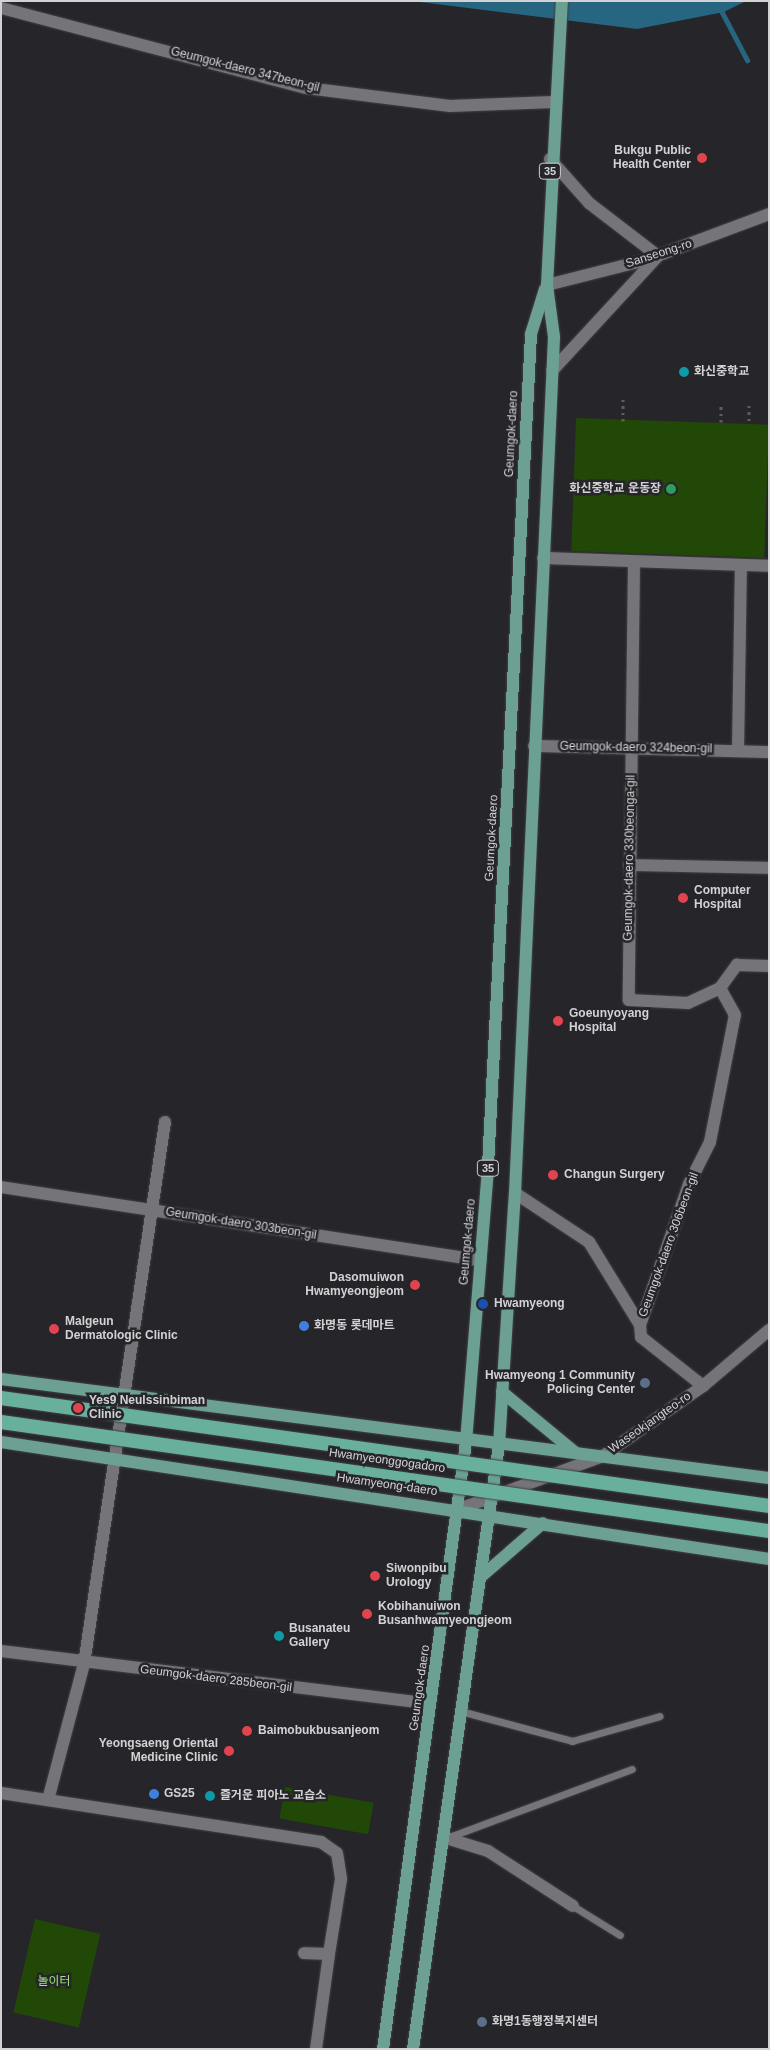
<!DOCTYPE html>
<html>
<head>
<meta charset="utf-8">
<style>
	body { margin:0 }
	#map { position:relative; width:770px; height:2050px; overflow:hidden; background:#262529; font-family:Helvetica,"Noto Sans KR",sans-serif }
	div>[style] { position:absolute }
	.green>* { inset:0; background:#224808; transform-origin:0 0 }
	.water>* { inset:0; background:#266680 }
	.stream>* { height:5px; margin:-2.5px; padding:0 2.5px; transform-origin:2.5px; border-radius:2.5px; background:#266680 }
	.path>* { height:3px; margin-top:-1.5px; transform-origin:0; background:repeating-linear-gradient(90deg,#5d5c60 0 2.5px,transparent 0 6.5px) }
	.roads { filter:drop-shadow(0 0 1px #424145) drop-shadow(0 0 1px #424145) }
	.service>* { height:7px; margin:-3.5px; padding:0 3.5px; transform-origin:3.5px; border-radius:3.5px; background:#757479 }
	.minor>* { height:12px; margin:-6px; padding:0 6px; transform-origin:6px; border-radius:6px; background:#757479 }
	.tertiary>* { height:12px; margin:-6px; padding:0 6px; transform-origin:6px; border-radius:6px; background:#757479 }
	.secondary>* { height:12px; margin:-6px; padding:0 6px; transform-origin:6px; border-radius:6px; background:#757479 }
	.primary>* { height:12px; margin:-6px; padding:0 6px; transform-origin:6px; border-radius:6px; background:#6ba093 }
	.bridges { filter:drop-shadow(0 0 1px #424145) drop-shadow(0 0 1px #424145) }
	.trunk-bridge>* { height:14px; margin:-7px; padding:0 7px; transform-origin:7px; border-radius:7px; background:#68af9c }
	.dots>* { width:14px; height:14px; translate:-50% -50%; box-sizing:border-box; border:2px solid #262529; border-radius:50% }
	span { translate:-50% -50%; white-space:nowrap; text-align:center; line-height:1.15; -webkit-text-stroke:5px #262529; paint-order:stroke }
	.shield-label span { padding:1px 4px; background:#262529; border:1px solid; border-radius:4px; -webkit-text-stroke-width:0 }
	.shield-label { font-size:11px; color:#d2d2d5; font-weight:700 }
	.street-label { font-size:12px; color:#d2d2d5 }
	.poi-label { font-size:12px; color:#d2d2d5; font-weight:700 }
	.right { translate:-100% -50%; text-align:right }
	.left { translate:0 -50%; text-align:left }
	.park-label { font-size:12px; color:#9fe77b }
	.frame { position:absolute; inset:0; border:2px solid #d2d2d5; pointer-events:none }
</style>
</head>
<body>
<div id="map">
	<div class="green">
		<i style="left:576px;top:418px;width:193px;height:133px;rotate:2deg"></i>
		<i style="left:285px;top:1787px;width:90px;height:32px;rotate:10deg"></i>
		<i style="left:35px;top:1919px;width:67px;height:96px;rotate:13deg"></i>
	</div>
	<div class="water">
		<i style="clip-path:polygon(412px 1px,746px 1px,724px 12px,637px 29px)"></i>
	</div>
	<div class="stream">
		<i style="left:716px;top:1px;width:67px;rotate:62.3deg"></i>
	</div>
	<div class="path">
		<i style="left:749px;top:405px;width:18px;rotate:90deg"></i>
		<i style="left:623px;top:421px;width:22px;rotate:-90deg"></i>
		<i style="left:721px;top:422px;width:17px;rotate:-90deg"></i>
	</div>
	<div class="roads">
		<div class="service">
			<i style="left:464px;top:1712px;width:112px;rotate:15deg"></i>
			<i style="left:572px;top:1741px;width:91px;rotate:-15.9deg"></i>
			<i style="left:449px;top:1837px;width:195px;rotate:-20.4deg"></i>
			<i style="left:573px;top:1906px;width:55px;rotate:31.7deg"></i>
		</div>
		<div class="minor">
			<i style="left:543px;top:558px;width:226px;rotate:2deg"></i>
			<i style="left:634px;top:562px;width:438px;rotate:90.7deg"></i>
			<i style="left:629px;top:1000px;width:59px;rotate:2.9deg"></i>
			<i style="left:688px;top:1003px;width:35px;rotate:-25deg"></i>
			<i style="left:720px;top:988px;width:29px;rotate:-54deg"></i>
			<i style="left:737px;top:965px;width:32px;rotate:2deg"></i>
			<i style="left:534px;top:746px;width:235px;rotate:1.5deg"></i>
			<i style="left:738px;top:751px;width:186px;rotate:-89.1deg"></i>
			<i style="left:629px;top:865px;width:140px;rotate:1.2deg"></i>
			<i style="left:515px;top:1193px;width:89px;rotate:33.5deg"></i>
			<i style="left:589px;top:1242px;width:97px;rotate:58.4deg"></i>
			<i style="left:640px;top:1325px;width:149px;rotate:-70.8deg"></i>
			<i style="left:689px;top:1184px;width:47px;rotate:-63.4deg"></i>
			<i style="left:710px;top:1142px;width:129px;rotate:-78.9deg"></i>
			<i style="left:735px;top:1015px;width:31px;rotate:-119deg"></i>
			<i style="left:640px;top:1325px;width:12px;rotate:85deg"></i>
			<i style="left:641px;top:1337px;width:79px;rotate:38.3deg"></i>
			<i style="left:1px;top:1793px;width:324px;rotate:8.7deg"></i>
			<i style="left:321px;top:1842px;width:19px;rotate:35deg"></i>
			<i style="left:337px;top:1853px;width:26px;rotate:81deg"></i>
			<i style="left:341px;top:1879px;width:76px;rotate:99.1deg"></i>
			<i style="left:329px;top:1954px;width:25px;rotate:-178deg"></i>
			<i style="left:48px;top:1800px;width:141px;rotate:-75.2deg"></i>
			<i style="left:84px;top:1664px;width:548px;rotate:-81.5deg"></i>
			<i style="left:446px;top:1838px;width:44px;rotate:17.2deg"></i>
			<i style="left:488px;top:1851px;width:101px;rotate:32.9deg"></i>
			<i style="left:316px;top:2049px;width:96px;rotate:-82.2deg"></i>
		</div>
		<div class="tertiary">
			<i style="left:1px;top:8px;width:316px;rotate:14.7deg"></i>
			<i style="left:307px;top:88px;width:144px;rotate:7.2deg"></i>
			<i style="left:450px;top:106px;width:103px;rotate:-2.2deg"></i>
			<i style="left:1px;top:1187px;width:485px;rotate:8.7deg"></i>
			<i style="left:1px;top:1651px;width:432px;rotate:7deg"></i>
		</div>
		<div class="secondary">
			<i style="left:550px;top:159px;width:59px;rotate:48.4deg"></i>
			<i style="left:589px;top:203px;width:87px;rotate:37.5deg"></i>
			<i style="left:658px;top:256px;width:156px;rotate:132.7deg"></i>
			<i style="left:547px;top:285px;width:102px;rotate:-14.2deg"></i>
			<i style="left:646px;top:260px;width:131px;rotate:-20.5deg"></i>
			<i style="left:459px;top:1509px;width:153px;rotate:-20.2deg"></i>
			<i style="left:603px;top:1456px;width:122px;rotate:-35deg"></i>
			<i style="left:703px;top:1386px;width:87px;rotate:-40.3deg"></i>
		</div>
		<div class="primary">
			<i style="left:1px;top:1379px;width:774px;rotate:7.35deg"></i>
			<i style="left:502px;top:1392px;width:96px;rotate:39.5deg"></i>
			<i style="left:1px;top:1442px;width:777px;rotate:8.66deg"></i>
			<i style="left:483px;top:1575px;width:79px;rotate:-40.9deg"></i>
			<i style="left:383px;top:2049px;width:613px;rotate:-82.21deg"></i>
			<i style="left:466px;top:1442px;width:277px;rotate:-85.4deg"></i>
			<i style="left:488px;top:1166px;width:833px;rotate:-87.04deg"></i>
			<i style="left:531px;top:334px;width:47px;rotate:-72.7deg"></i>
			<i style="left:413px;top:2049px;width:610px;rotate:-81.9deg"></i>
			<i style="left:499px;top:1445px;width:253px;rotate:-86.4deg"></i>
			<i style="left:515px;top:1193px;width:857px;rotate:-87.39deg"></i>
			<i style="left:554px;top:337px;width:52px;rotate:-97.7deg"></i>
			<i style="left:547px;top:285px;width:284px;rotate:-87deg"></i>
		</div>
	</div>
	<div class="bridges">
		<div class="trunk-bridge">
			<i style="left:1px;top:1398px;width:776px;rotate:8deg"></i>
			<i style="left:1px;top:1422px;width:776px;rotate:8.08deg"></i>
		</div>
	</div>
	<div class="dots">
		<i style="left:702px;top:158px;background:#e0444e"></i>
		<i style="left:684px;top:372px;background:#0f9aa8"></i>
		<i style="left:671px;top:489px;background:#2e9e5b"></i>
		<i style="left:683px;top:898px;background:#e0444e"></i>
		<i style="left:558px;top:1021px;background:#e0444e"></i>
		<i style="left:553px;top:1175px;background:#e0444e"></i>
		<i style="left:415px;top:1285px;background:#e0444e"></i>
		<i style="left:483px;top:1304px;background:#1a4fb4"></i>
		<i style="left:304px;top:1326px;background:#3f7fe0"></i>
		<i style="left:54px;top:1329px;background:#e0444e"></i>
		<i style="left:645px;top:1383px;background:#5c6f8a"></i>
		<i style="left:78px;top:1408px;background:#e0444e"></i>
		<i style="left:375px;top:1576px;background:#e0444e"></i>
		<i style="left:367px;top:1614px;background:#e0444e"></i>
		<i style="left:279px;top:1636px;background:#0f9aa8"></i>
		<i style="left:247px;top:1731px;background:#e0444e"></i>
		<i style="left:229px;top:1751px;background:#e0444e"></i>
		<i style="left:154px;top:1794px;background:#3f7fe0"></i>
		<i style="left:210px;top:1796px;background:#0f9aa8"></i>
		<i style="left:482px;top:2022px;background:#5c6f8a"></i>
	</div>
	<div class="shield-label">
		<span style="left:550px;top:171px">35</span>
		<span style="left:488px;top:1168px">35</span>
	</div>
	<div class="street-label">
		<span style="left:245px;top:70px;rotate:14deg">Geumgok-daero 347beon-gil</span>
		<span style="left:659px;top:254px;rotate:-18deg">Sanseong-ro</span>
		<span style="left:512px;top:434px;rotate:-87deg">Geumgok-daero</span>
		<span style="left:636px;top:748px;rotate:1deg">Geumgok-daero 324beon-gil</span>
		<span style="left:492px;top:838px;rotate:-87deg">Geumgok-daero</span>
		<span style="left:630px;top:858px;rotate:-89deg">Geumgok-daero 330beonga-gil</span>
		<span style="left:241px;top:1224px;rotate:9deg">Geumgok-daero 303beon-gil</span>
		<span style="left:468px;top:1242px;rotate:-85deg">Geumgok-daero</span>
		<span style="left:669px;top:1245px;rotate:-70deg">Geumgok-daero 306beon-gil</span>
		<span style="left:650px;top:1423px;rotate:-35deg">Waseokjangteo-ro</span>
		<span style="left:387px;top:1461px;rotate:8deg">Hwamyeonggogadoro</span>
		<span style="left:387px;top:1485px;rotate:8deg">Hwamyeong-daero</span>
		<span style="left:216px;top:1679px;rotate:7deg">Geumgok-daero 285beon-gil</span>
		<span style="left:420px;top:1688px;rotate:-82deg">Geumgok-daero</span>
	</div>
	<div class="poi-label">
		<span class="right" style="left:691px;top:158px">Bukgu Public<br>Health Center</span>
		<span class="left" style="left:694px;top:372px">화신중학교</span>
		<span class="right" style="left:661px;top:489px">화신중학교 운동장</span>
		<span class="left" style="left:694px;top:898px">Computer<br>Hospital</span>
		<span class="left" style="left:569px;top:1021px">Goeunyoyang<br>Hospital</span>
		<span class="left" style="left:564px;top:1175px">Changun Surgery</span>
		<span class="right" style="left:404px;top:1285px">Dasomuiwon<br>Hwamyeongjeom</span>
		<span class="left" style="left:494px;top:1304px">Hwamyeong</span>
		<span class="left" style="left:65px;top:1329px">Malgeun<br>Dermatologic Clinic</span>
		<span class="left" style="left:314px;top:1326px">화명동 롯데마트</span>
		<span class="right" style="left:635px;top:1383px">Hwamyeong 1 Community<br>Policing Center</span>
		<span class="left" style="left:89px;top:1408px">Yes9 Neulssinbiman<br>Clinic</span>
		<span class="left" style="left:386px;top:1576px">Siwonpibu<br>Urology</span>
		<span class="left" style="left:378px;top:1614px">Kobihanuiwon<br>Busanhwamyeongjeom</span>
		<span class="left" style="left:289px;top:1636px">Busanateu<br>Gallery</span>
		<span class="left" style="left:258px;top:1731px">Baimobukbusanjeom</span>
		<span class="right" style="left:218px;top:1751px">Yeongsaeng Oriental<br>Medicine Clinic</span>
		<span class="left" style="left:164px;top:1794px">GS25</span>
		<span class="left" style="left:220px;top:1796px">즐거운 피아노 교습소</span>
		<span class="left" style="left:492px;top:2022px">화명1동행정복지센터</span>
	</div>
	<div class="park-label">
		<span style="left:54px;top:1982px">놀이터</span>
	</div>
	<div class="frame"></div>
</div>
</body>
</html>
